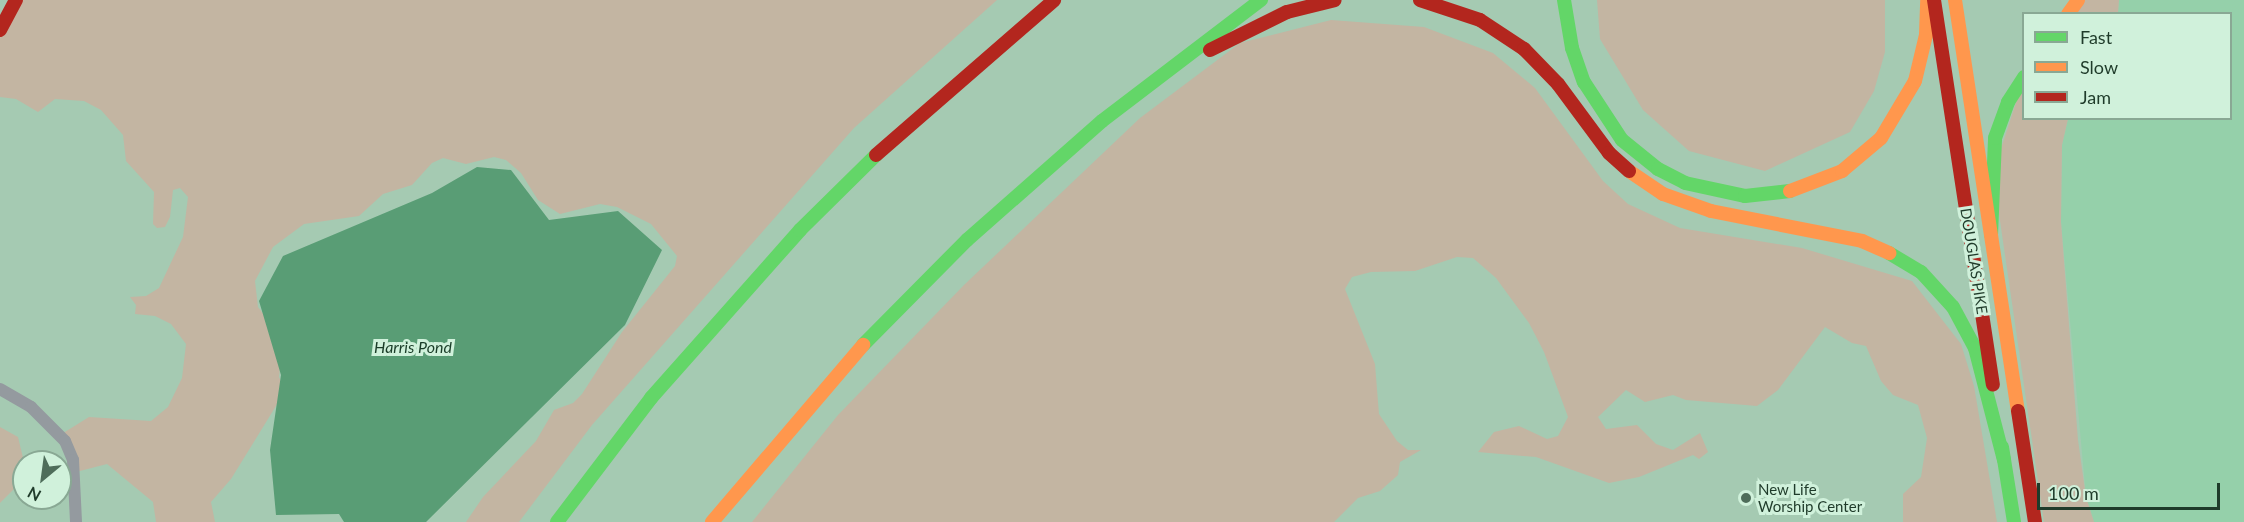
<!DOCTYPE html>
<html>
<head>
<meta charset="utf-8">
<style>
	body { margin:0 }
	#map { position:relative; width:2244px; height:522px; overflow:hidden; background:#a5cab2; font-family:Lato,sans-serif }
	div>[style] { position:absolute }
	.built>* { inset:0; background:#95d0aa }
	.green>* { inset:0; background:#c3b5a2 }
	.water>* { inset:0; background:#599d75 }
	.street>* { height:12px; margin:-6px; padding:0 6px; transform-origin:6px; border-radius:6px; background:#949a9f }
	.fast>* { height:14px; margin:-7px; padding:0 7px; transform-origin:7px; border-radius:7px; background:#63d668 }
	.slow>* { height:14px; margin:-7px; padding:0 7px; transform-origin:7px; border-radius:7px; background:#ff974d }
	.jam>* { height:14px; margin:-7px; padding:0 7px; transform-origin:7px; border-radius:7px; background:#b3261e }
	.dots>* { width:16px; height:16px; translate:-50% -50%; box-sizing:border-box; border:3px solid #d0f1db; border-radius:50% }
	span { translate:-50% -50%; white-space:nowrap; text-align:center; line-height:1.15; -webkit-text-stroke:6px #d0f1db; paint-order:stroke }
	.street-label { font-size:15px; color:#1f3b2a }
	.poi-label { font-size:15px; color:#1f3b2a }
	.left { translate:0 -50%; text-align:left }
	.water-label { font-size:16px; color:#1a3d28; font-style:italic }
	.legend { position:absolute; left:2022px; top:12px; width:210px; height:108px; box-sizing:border-box; background:#d0f1db; border:2px solid #89a894; margin:0; padding:8px 10px; list-style:none; font-size:18px; color:#1f3b2a }
	.legend li { display:flex; align-items:center; gap:12px; height:30px }
	.legend b { width:30px; border:2px solid #89a894 }
	.north { position:absolute; left:12px; top:450px; width:60px; height:60px; box-sizing:border-box; background:#d0f1db; border:2px solid #89a894; border-radius:50%; rotate:209deg; font-size:16px; font-weight:700; line-height:24px; text-align:center; color:#1f3b2a }
	.north::after { content:''; display:block; margin:auto; width:21px; height:27px; background:#4e6d5a; clip-path:polygon(50% 0,100% 100%,50% 72%,0 100%) }
	.scale { position:absolute; left:2037px; top:483px; width:183px; height:27px; box-sizing:border-box; border:3px solid #1f3b2a; border-top:0; padding-left:8px; font-size:18px; line-height:21px; white-space:nowrap; color:#1f3b2a; -webkit-text-stroke:4px #d0f1db; paint-order:stroke }
</style>
</head>
<body>
<div id="map">
	<div class="built">
		<i style="clip-path:polygon(2119px 0,2244px 0,2244px 522px,2094px 522px,2086px 497px,2061px 222px,2062px 145px,2068px 119px,2230px 118px,2230px 14px,2118px 13px)"></i>
	</div>
	<div class="green">
		<i style="clip-path:polygon(16px 0,997px 0,854px 128px,592px 425px,519px 522px,466px 522px,483px 497px,536px 441px,554px 410px,573px 403px,582px 394px,622px 332px,675px 266px,677px 256px,651px 224px,617px 207px,600px 204px,560px 214px,538px 200px,521px 173px,506px 160px,494px 157px,466px 164px,443px 158px,432px 163px,412px 185px,383px 194px,359px 216px,304px 224px,273px 247px,255px 281px,258px 307px,273px 326px,282px 349px,279px 377px,288px 397px,279px 401px,231px 479px,211px 502px,215px 522px,156px 522px,153px 502px,107px 464px,76px 472px,60px 435px,89px 417px,151px 421px,168px 407px,182px 378px,186px 344px,171px 324px,155px 316px,135px 314px,136px 305px,130px 297px,146px 296px,159px 288px,183px 237px,188px 197px,180px 188px,173px 190px,170px 217px,165px 227px,157px 228px,153px 224px,154px 192px,126px 161px,123px 135px,101px 110px,84px 101px,55px 99px,38px 112px,16px 99px,0 97px,0 31px)"></i>
		<i style="clip-path:polygon(1597px 0,1885px 0,1885px 52px,1874px 91px,1850px 132px,1765px 171px,1689px 151px,1643px 110px,1600px 39px)"></i>
		<i style="clip-path:polygon(2081px 0,2119px 0,2118px 13px,2071px 14px)"></i>
		<i style="clip-path:polygon(1331px 20px,1424px 27px,1493px 53px,1535px 88px,1603px 181px,1628px 204px,1680px 228px,1802px 248px,1912px 281px,1961px 344px,1974px 386px,1997px 522px,1903px 522px,1903px 494px,1921px 477px,1927px 438px,1918px 405px,1893px 395px,1881px 381px,1866px 346px,1852px 343px,1825px 327px,1778px 390px,1757px 406px,1686px 400px,1673px 395px,1645px 402px,1626px 390px,1598px 417px,1606px 429px,1637px 425px,1656px 444px,1673px 450px,1700px 433px,1708px 452px,1699px 459px,1693px 455px,1639px 477px,1609px 483px,1536px 457px,1478px 452px,1494px 432px,1519px 426px,1547px 439px,1558px 436px,1568px 417px,1544px 352px,1529px 323px,1496px 278px,1473px 258px,1457px 257px,1415px 271px,1371px 272px,1352px 277px,1345px 289px,1375px 364px,1379px 414px,1397px 441px,1408px 450px,1421px 450px,1400px 462px,1398px 475px,1380px 491px,1358px 498px,1334px 522px,752px 522px,838px 415px,964px 285px,1140px 118px,1240px 43px)"></i>
		<i style="clip-path:polygon(2023px 81px,2024px 118px,2068px 119px,2062px 145px,2061px 222px,2078px 440px,2086px 497px,2094px 522px,2044px 522px,1993px 173px)"></i>
		<i style="clip-path:polygon(0 427px,18px 437px,24px 462px,24px 479px,0 503px)"></i>
	</div>
	<div class="water">
		<i style="clip-path:polygon(477px 167px,511px 170px,549px 220px,618px 211px,662px 250px,625px 325px,426px 522px,344px 522px,339px 514px,276px 515px,270px 450px,281px 375px,259px 301px,283px 256px,432px 193px)"></i>
	</div>
	<div class="street">
		<i style="left:0;top:389px;width:36px;rotate:30deg"></i>
		<i style="left:31px;top:407px;width:48px;rotate:45deg"></i>
		<i style="left:65px;top:441px;width:21px;rotate:67deg"></i>
		<i style="left:73px;top:460px;width:62px;rotate:87.2deg"></i>
	</div>
	<div class="fast">
		<i style="left:1564px;top:0;width:49px;rotate:80.5deg"></i>
		<i style="left:1572px;top:48px;width:36px;rotate:71deg"></i>
		<i style="left:1584px;top:82px;width:69px;rotate:56.8deg"></i>
		<i style="left:1622px;top:140px;width:46px;rotate:38.9deg"></i>
		<i style="left:1658px;top:169px;width:30px;rotate:27deg"></i>
		<i style="left:1685px;top:183px;width:61px;rotate:12.2deg"></i>
		<i style="left:1745px;top:196px;width:45px;rotate:-6.3deg"></i>
		<i style="left:1991px;top:235px;width:97px;rotate:-87.6deg"></i>
		<i style="left:1995px;top:138px;width:38px;rotate:-70deg"></i>
		<i style="left:2008px;top:102px;width:30px;rotate:-57deg"></i>
		<i style="left:1889px;top:253px;width:37px;rotate:31deg"></i>
		<i style="left:1921px;top:272px;width:47px;rotate:47.6deg"></i>
		<i style="left:1953px;top:307px;width:47px;rotate:61.8deg"></i>
		<i style="left:1975px;top:348px;width:116px;rotate:75.5deg"></i>
		<i style="left:863px;top:345px;width:148px;rotate:-45.3deg"></i>
		<i style="left:967px;top:240px;width:180px;rotate:-41.4deg"></i>
		<i style="left:1102px;top:121px;width:200px;rotate:-37.3deg"></i>
		<i style="left:2002px;top:447px;width:76px;rotate:80.9deg"></i>
		<i style="left:557px;top:522px;width:156px;rotate:-52.8deg"></i>
		<i style="left:651px;top:398px;width:225px;rotate:-48.4deg"></i>
		<i style="left:800px;top:230px;width:107px;rotate:-44.6deg"></i>
	</div>
	<div class="slow">
		<i style="left:1955px;top:0;width:416px;rotate:81.3deg"></i>
		<i style="left:2068px;top:14px;width:17px;rotate:-54deg"></i>
		<i style="left:1629px;top:171px;width:41px;rotate:34.1deg"></i>
		<i style="left:1663px;top:194px;width:51px;rotate:19.5deg"></i>
		<i style="left:1711px;top:211px;width:154px;rotate:11.2deg"></i>
		<i style="left:1862px;top:241px;width:30px;rotate:24deg"></i>
		<i style="left:1790px;top:191px;width:56px;rotate:-21deg"></i>
		<i style="left:1842px;top:171px;width:51px;rotate:-40.2deg"></i>
		<i style="left:1881px;top:138px;width:66px;rotate:-59.2deg"></i>
		<i style="left:1915px;top:81px;width:47px;rotate:-76.6deg"></i>
		<i style="left:1926px;top:35px;width:35px;rotate:-88deg"></i>
		<i style="left:712px;top:522px;width:233px;rotate:-49.5deg"></i>
	</div>
	<div class="jam">
		<i style="left:1420px;top:0;width:63px;rotate:18.4deg"></i>
		<i style="left:1480px;top:20px;width:53px;rotate:33.4deg"></i>
		<i style="left:1524px;top:49px;width:49px;rotate:45.8deg"></i>
		<i style="left:1558px;top:84px;width:86px;rotate:53.5deg"></i>
		<i style="left:1609px;top:153px;width:27px;rotate:42deg"></i>
		<i style="left:1934px;top:0;width:389px;rotate:81.3deg"></i>
		<i style="left:0;top:30px;width:34px;rotate:-62deg"></i>
		<i style="left:1210px;top:50px;width:86px;rotate:-26.3deg"></i>
		<i style="left:1287px;top:12px;width:49px;rotate:-14deg"></i>
		<i style="left:876px;top:155px;width:236px;rotate:-41deg"></i>
		<i style="left:2018px;top:411px;width:112px;rotate:81.3deg"></i>
	</div>
	<div class="dots">
		<i style="left:1746px;top:498px;background:#4e6d5a"></i>
	</div>
	<div class="street-label">
		<span style="left:1974px;top:261px;rotate:81deg">DOUGLAS PIKE</span>
	</div>
	<div class="poi-label">
		<span class="left" style="left:1758px;top:498px">New Life<br>Worship Center</span>
	</div>
	<div class="water-label">
		<span style="left:413px;top:347px">Harris Pond</span>
	</div>
	<ul class="legend">
	<li><b style="height:8px;background:#63d668"></b>Fast</li>
	<li><b style="height:8px;background:#ff974d"></b>Slow</li>
	<li><b style="height:8px;background:#b3261e"></b>Jam</li>
	</ul>
	<div class="north">N</div>
	<div class="scale">100 m</div>
</div>
</body>
</html>
